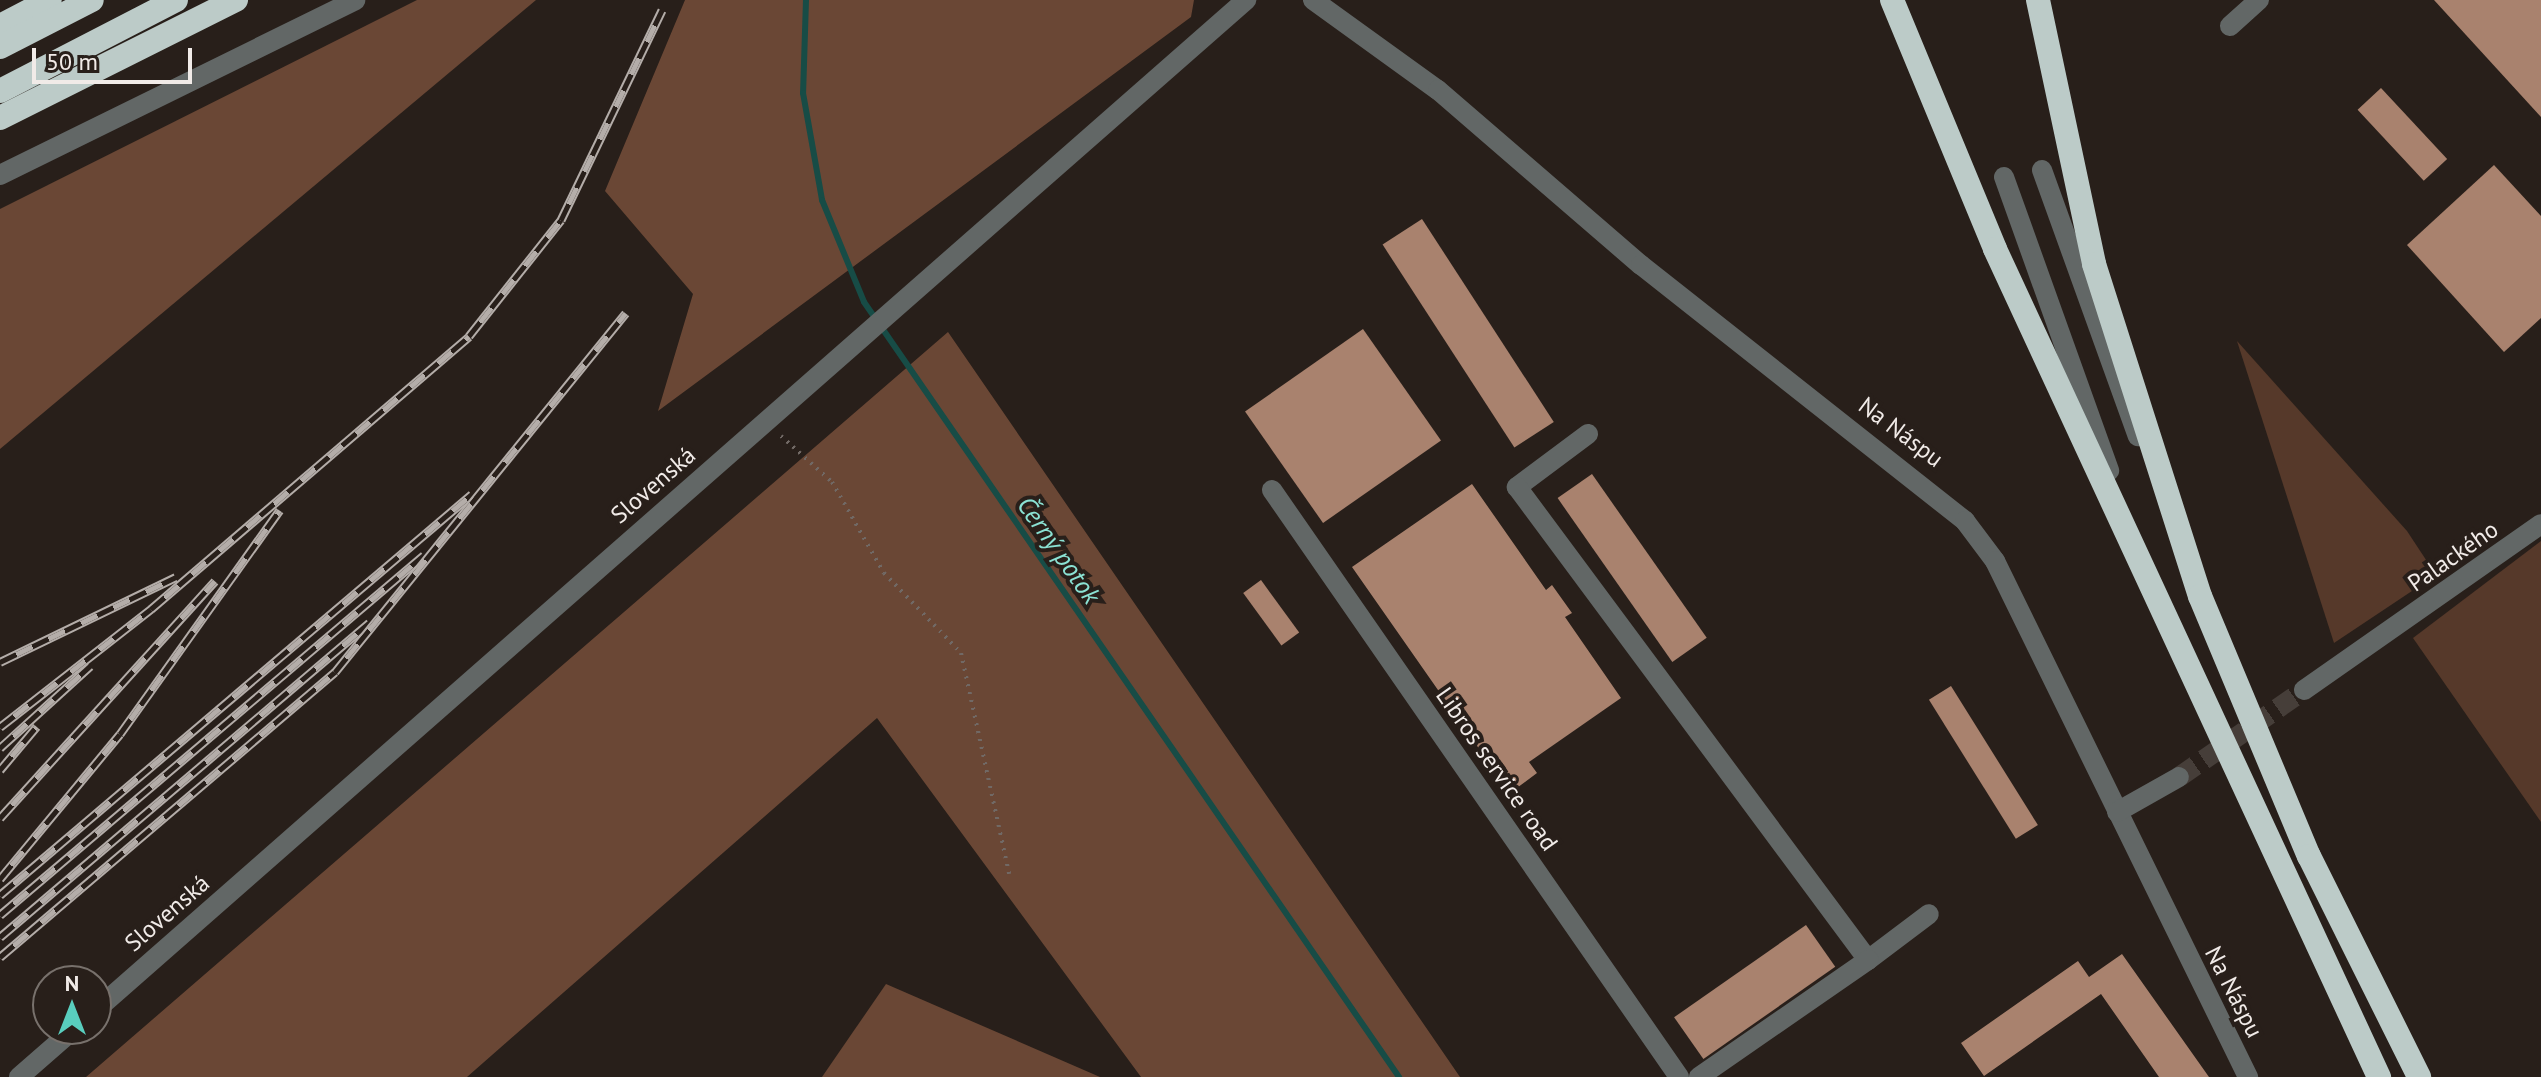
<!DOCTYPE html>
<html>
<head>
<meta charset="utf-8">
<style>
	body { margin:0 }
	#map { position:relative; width:2541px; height:1077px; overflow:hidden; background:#281f1a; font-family:"PT Sans",sans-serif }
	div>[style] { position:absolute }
	.green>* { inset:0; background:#56392a }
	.forest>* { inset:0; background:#6a4735 }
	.stream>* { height:6px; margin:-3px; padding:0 3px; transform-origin:3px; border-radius:3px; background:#174c46 }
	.building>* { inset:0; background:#a9826e; transform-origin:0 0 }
	.minor-tunnel>* { height:20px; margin-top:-10px; transform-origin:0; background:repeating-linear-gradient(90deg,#463e39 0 20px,transparent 0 30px) }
	.path>* { height:4px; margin-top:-2px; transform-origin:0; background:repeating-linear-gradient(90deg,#716965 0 2px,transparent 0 8px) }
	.minor>* { height:20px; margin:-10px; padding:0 10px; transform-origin:10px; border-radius:10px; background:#626766 }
	.highway>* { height:24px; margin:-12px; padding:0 12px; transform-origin:12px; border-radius:12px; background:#bccbc8 }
	.rail>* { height:9px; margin-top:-4.5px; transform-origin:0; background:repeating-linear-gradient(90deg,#281f1a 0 18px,#b4ada9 0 36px); box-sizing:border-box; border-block:2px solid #b4ada9 }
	span { translate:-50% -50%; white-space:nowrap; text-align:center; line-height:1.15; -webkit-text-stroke:8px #281f1a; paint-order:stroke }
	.street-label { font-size:24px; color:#f1ebe8 }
	.water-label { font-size:26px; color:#8be2d4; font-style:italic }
	.north { position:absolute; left:32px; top:965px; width:80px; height:80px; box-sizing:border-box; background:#281f1a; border:2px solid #78716c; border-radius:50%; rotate:0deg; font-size:22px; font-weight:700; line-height:32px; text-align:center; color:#f1ebe8 }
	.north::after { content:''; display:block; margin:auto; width:28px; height:36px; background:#59cebe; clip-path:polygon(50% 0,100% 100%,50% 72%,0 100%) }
	.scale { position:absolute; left:32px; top:48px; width:160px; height:36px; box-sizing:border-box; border:4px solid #f1ebe8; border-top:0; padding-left:10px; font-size:24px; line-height:28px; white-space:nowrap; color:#f1ebe8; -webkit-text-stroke:6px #281f1a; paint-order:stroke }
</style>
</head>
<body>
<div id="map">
	<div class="green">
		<i style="clip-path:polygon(2237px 341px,2407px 531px,2436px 575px,2334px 643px)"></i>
		<i style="clip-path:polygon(2541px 541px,2541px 822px,2413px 638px)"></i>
	</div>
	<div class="forest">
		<i style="clip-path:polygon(417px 0,536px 0,0 449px,0 209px)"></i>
		<i style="clip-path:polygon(685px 0,1194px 0,1191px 17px,658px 411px,693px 294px,605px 191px)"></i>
		<i style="clip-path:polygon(948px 332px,1460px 1077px,1141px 1077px,877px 718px,467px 1077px,86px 1077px)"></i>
		<i style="clip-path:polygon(886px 984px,1100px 1077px,822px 1077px)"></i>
	</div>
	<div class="stream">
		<i style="left:806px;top:0;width:93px;rotate:91.8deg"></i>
		<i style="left:803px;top:93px;width:109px;rotate:79.9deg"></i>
		<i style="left:822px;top:200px;width:110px;rotate:67.6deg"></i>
		<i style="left:864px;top:302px;width:942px;rotate:55.38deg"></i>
	</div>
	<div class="building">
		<i style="clip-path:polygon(2434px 0,2541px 0,2541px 117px)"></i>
		<i style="left:2381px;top:88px;width:97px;height:32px;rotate:47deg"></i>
		<i style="clip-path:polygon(2494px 165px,2541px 216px,2541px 318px,2504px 352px,2407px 245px)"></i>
		<i style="left:1422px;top:219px;width:242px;height:47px;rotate:57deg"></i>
		<i style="left:1363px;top:329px;width:136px;height:144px;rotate:55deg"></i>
		<i style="left:1592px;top:474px;width:200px;height:42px;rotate:55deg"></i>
		<i style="clip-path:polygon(1472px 484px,1546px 590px,1552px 585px,1572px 613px,1565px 617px,1621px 698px,1529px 762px,1537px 773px,1510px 793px,1352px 567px)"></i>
		<i style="left:1261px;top:580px;width:65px;height:22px;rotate:54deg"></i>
		<i style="left:1951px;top:686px;width:164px;height:26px;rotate:58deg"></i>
		<i style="left:1806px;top:925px;width:51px;height:161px;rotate:55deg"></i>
		<i style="clip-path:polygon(2122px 954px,2209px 1077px,2159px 1077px,2101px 994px,1984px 1076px,1961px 1043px,2078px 961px,2089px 977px)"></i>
	</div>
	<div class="minor-tunnel">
		<i style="left:2179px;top:777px;width:152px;rotate:-34.8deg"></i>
	</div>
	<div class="path">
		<i style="left:781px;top:436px;width:69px;rotate:42deg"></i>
		<i style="left:832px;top:482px;width:105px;rotate:60.3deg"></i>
		<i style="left:884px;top:573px;width:111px;rotate:46.1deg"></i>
		<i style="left:961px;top:653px;width:226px;rotate:77.7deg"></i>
	</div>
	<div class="minor">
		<i style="left:1313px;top:0;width:154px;rotate:35.8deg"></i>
		<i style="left:1438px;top:90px;width:268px;rotate:40.8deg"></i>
		<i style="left:1641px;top:265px;width:413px;rotate:38.3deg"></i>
		<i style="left:1965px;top:521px;width:50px;rotate:53.1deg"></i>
		<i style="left:1995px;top:561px;width:575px;rotate:63.88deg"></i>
		<i style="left:2230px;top:26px;width:39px;rotate:-42deg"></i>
		<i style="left:2042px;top:170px;width:283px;rotate:70.2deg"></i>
		<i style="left:0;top:175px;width:396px;rotate:-26.2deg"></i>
		<i style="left:2004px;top:177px;width:312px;rotate:70.3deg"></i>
		<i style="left:1588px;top:434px;width:89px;rotate:143.3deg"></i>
		<i style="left:1517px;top:487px;width:589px;rotate:53.42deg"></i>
		<i style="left:1868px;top:960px;width:76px;rotate:-37deg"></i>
		<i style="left:1272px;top:490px;width:714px;rotate:55.26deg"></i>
		<i style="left:2304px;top:690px;width:289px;rotate:-35deg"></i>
		<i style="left:2117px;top:812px;width:71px;rotate:-29.4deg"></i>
		<i style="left:96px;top:1010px;width:1531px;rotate:-41.29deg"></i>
		<i style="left:19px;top:1077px;width:73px;rotate:-41.1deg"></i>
		<i style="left:1699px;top:1077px;width:206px;rotate:-34.7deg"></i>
	</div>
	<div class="highway">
		<i style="left:1892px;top:0;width:269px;rotate:67.5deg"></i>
		<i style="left:1995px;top:249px;width:913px;rotate:65.12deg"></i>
		<i style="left:2038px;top:0;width:270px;rotate:78deg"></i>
		<i style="left:2094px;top:264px;width:349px;rotate:72.3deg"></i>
		<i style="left:2200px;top:596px;width:282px;rotate:67.3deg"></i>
		<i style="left:2309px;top:856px;width:247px;rotate:63.5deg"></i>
		<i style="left:0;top:26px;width:56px;rotate:-27.5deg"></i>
		<i style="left:0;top:47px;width:103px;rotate:-27.1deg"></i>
		<i style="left:0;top:91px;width:198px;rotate:-27.3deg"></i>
		<i style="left:0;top:118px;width:264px;rotate:-26.6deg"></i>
	</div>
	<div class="rail">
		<i style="left:0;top:662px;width:195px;rotate:-25.8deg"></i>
		<i style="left:0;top:727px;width:192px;rotate:-38deg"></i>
		<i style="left:151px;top:609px;width:419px;rotate:-40.6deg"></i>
		<i style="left:469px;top:336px;width:148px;rotate:-51.6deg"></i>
		<i style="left:561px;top:220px;width:233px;rotate:-64.3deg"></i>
		<i style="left:0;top:748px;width:122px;rotate:-42.3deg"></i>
		<i style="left:0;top:770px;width:57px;rotate:-49.9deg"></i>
		<i style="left:0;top:818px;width:320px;rotate:-47.8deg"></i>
		<i style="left:0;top:879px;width:188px;rotate:-50.4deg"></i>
		<i style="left:120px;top:734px;width:275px;rotate:-54.5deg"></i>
		<i style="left:0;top:895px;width:619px;rotate:-40.35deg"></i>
		<i style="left:0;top:915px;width:556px;rotate:-40.33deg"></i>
		<i style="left:0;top:937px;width:485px;rotate:-40.4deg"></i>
		<i style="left:0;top:957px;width:440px;rotate:-40.4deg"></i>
		<i style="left:335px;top:672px;width:462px;rotate:-51deg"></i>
	</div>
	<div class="street-label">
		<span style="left:1901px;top:432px;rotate:37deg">Na Náspu</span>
		<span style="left:653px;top:485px;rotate:-41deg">Slovenská</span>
		<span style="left:2453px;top:556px;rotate:-35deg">Palackého</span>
		<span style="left:1497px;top:769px;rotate:55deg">Libros service road</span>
		<span style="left:167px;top:913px;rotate:-41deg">Slovenská</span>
		<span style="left:2234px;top:992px;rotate:63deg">Na Náspu</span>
	</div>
	<div class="water-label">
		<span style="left:1059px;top:550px;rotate:55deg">Černý potok</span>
	</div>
	<div class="north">N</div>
	<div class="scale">50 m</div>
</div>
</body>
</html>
